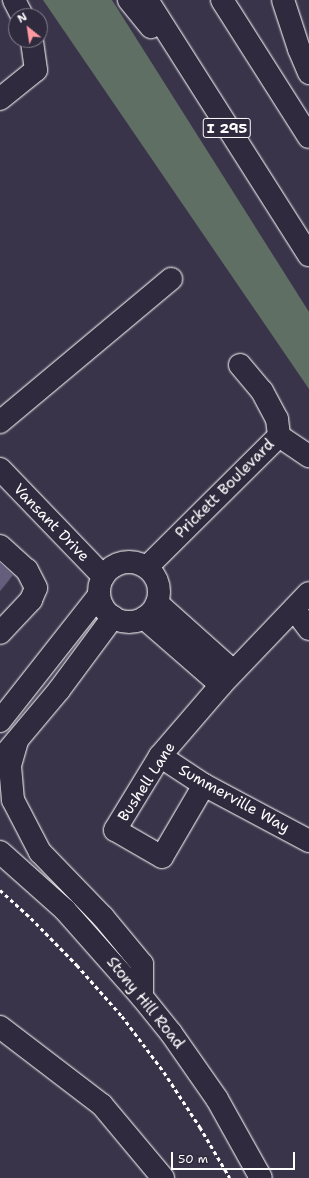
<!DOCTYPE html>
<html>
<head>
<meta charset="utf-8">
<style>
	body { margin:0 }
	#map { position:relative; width:309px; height:1178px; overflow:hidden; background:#3a344a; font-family:"Shantell Sans",sans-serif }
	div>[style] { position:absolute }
	.green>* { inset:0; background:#606f64 }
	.path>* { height:2.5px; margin-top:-1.25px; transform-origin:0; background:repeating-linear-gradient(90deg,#fff 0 4px,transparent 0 7px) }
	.roads { filter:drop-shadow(0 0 1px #fff) drop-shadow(0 0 1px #fff) }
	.minor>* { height:22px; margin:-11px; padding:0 11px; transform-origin:11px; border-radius:11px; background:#2f2a3d }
	.minor>.ring { margin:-11px; padding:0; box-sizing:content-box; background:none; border:22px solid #2f2a3d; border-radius:50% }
	.highway>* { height:22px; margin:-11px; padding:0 11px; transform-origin:11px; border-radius:11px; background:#2f2a3d }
	.shaded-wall>* { inset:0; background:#474257 }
	.building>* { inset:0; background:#655e7c }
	span { translate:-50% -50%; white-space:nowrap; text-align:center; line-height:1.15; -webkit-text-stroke:3px #2f2a3d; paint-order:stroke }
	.shield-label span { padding:1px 3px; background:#2f2a3d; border:1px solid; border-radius:3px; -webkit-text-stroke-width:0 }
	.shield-label { font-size:14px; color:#fff; font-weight:700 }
	.street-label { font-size:15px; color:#fff }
	.north { position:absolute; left:8px; top:8px; width:40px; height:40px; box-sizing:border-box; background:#2f2a3d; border:1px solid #827f8b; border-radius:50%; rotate:330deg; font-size:11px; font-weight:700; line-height:16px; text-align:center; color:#fff }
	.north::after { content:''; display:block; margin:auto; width:14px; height:18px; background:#ff9aa2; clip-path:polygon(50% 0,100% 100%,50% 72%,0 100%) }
	.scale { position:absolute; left:171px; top:1152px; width:124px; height:18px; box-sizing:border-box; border:2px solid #fff; border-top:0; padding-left:5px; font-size:12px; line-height:14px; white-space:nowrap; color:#fff; -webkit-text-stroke:3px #2f2a3d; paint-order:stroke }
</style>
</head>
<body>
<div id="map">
	<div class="green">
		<i style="clip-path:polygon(43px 0,112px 0,309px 312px,309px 389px)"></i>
	</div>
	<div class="path">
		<i style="left:0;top:890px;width:42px;rotate:42.1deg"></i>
		<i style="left:31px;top:918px;width:66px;rotate:45.6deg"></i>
		<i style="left:77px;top:965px;width:68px;rotate:48.6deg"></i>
		<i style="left:122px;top:1016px;width:70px;rotate:53.1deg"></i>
		<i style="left:164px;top:1072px;width:66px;rotate:56.8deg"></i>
		<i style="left:200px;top:1127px;width:59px;rotate:59.5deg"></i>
	</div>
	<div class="roads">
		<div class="minor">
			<i style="left:14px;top:0;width:18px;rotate:63deg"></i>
			<i style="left:0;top:99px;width:46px;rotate:-38.9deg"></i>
			<i style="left:36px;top:70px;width:30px;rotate:-98deg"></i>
			<i style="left:240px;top:365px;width:34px;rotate:50deg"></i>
			<i style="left:262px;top:391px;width:32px;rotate:62deg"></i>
			<i style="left:277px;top:419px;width:17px;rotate:83deg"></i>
			<i style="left:0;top:422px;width:223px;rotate:-39.9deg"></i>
			<i style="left:279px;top:436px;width:36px;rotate:34deg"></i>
			<i style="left:0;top:469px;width:149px;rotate:46.1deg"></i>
			<i style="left:0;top:546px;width:36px;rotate:42deg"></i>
			<i style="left:27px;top:570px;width:20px;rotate:63deg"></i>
			<i style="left:36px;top:588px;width:13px;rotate:113deg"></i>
			<i style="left:31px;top:600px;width:45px;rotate:133.2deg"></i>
			<i class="ring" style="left:99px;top:562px;width:38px;height:38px"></i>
			<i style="left:147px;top:567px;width:186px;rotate:-44.8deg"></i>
			<i style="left:157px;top:603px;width:102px;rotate:41.8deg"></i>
			<i style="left:294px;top:609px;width:25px;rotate:53deg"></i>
			<i style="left:144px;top:618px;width:102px;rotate:41deg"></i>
			<i style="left:0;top:721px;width:160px;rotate:-51.8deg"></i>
			<i style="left:17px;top:741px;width:26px;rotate:106deg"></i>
			<i style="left:10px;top:766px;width:34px;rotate:85deg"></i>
			<i style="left:13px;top:800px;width:59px;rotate:62.6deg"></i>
			<i style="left:40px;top:852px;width:91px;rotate:45.9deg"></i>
			<i style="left:103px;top:917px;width:61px;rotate:50.3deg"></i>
			<i style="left:142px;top:964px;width:33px;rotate:90deg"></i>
			<i style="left:7px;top:752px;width:81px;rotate:-50deg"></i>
			<i style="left:59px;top:690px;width:91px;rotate:-53.5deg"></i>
			<i style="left:160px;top:756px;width:53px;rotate:33.4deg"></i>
			<i style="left:204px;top:785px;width:119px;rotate:28.1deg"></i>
			<i style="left:204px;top:785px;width:83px;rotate:120.3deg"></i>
			<i style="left:162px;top:857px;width:54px;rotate:-150.1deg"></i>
			<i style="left:115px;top:830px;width:87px;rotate:-58.7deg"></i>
			<i style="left:160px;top:756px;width:94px;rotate:-49.3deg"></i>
			<i style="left:221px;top:685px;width:127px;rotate:-46.3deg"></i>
			<i style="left:0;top:852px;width:87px;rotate:41.7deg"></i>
			<i style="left:65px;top:910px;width:116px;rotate:48.5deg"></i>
			<i style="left:142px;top:997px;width:46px;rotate:51.1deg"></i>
			<i style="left:171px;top:1033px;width:80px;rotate:55.1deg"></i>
			<i style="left:217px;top:1099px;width:90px;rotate:60.9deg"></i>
			<i style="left:0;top:1027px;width:128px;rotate:37.4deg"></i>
			<i style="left:102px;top:1105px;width:95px;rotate:50.1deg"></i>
		</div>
		<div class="highway">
			<i style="left:129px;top:0;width:35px;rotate:51deg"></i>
			<i style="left:147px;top:0;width:302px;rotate:57.6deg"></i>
			<i style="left:222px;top:0;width:162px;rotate:57.6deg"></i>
			<i style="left:283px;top:0;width:52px;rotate:71.9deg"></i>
			<i style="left:299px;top:49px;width:26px;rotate:67deg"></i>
		</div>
	</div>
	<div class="shaded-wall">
		<i style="clip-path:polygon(13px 575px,7px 584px,0 592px,0 591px)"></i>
	</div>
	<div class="building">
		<i style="clip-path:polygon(0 562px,13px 575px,0 591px)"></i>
	</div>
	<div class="shield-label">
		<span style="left:227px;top:128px">I 295</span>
	</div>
	<div class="street-label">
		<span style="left:225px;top:489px;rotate:-45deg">Prickett Boulevard</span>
		<span style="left:51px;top:523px;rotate:46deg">Vansant Drive</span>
		<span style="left:147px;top:782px;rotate:-57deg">Bushell Lane</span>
		<span style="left:234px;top:799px;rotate:29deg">Summerville Way</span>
		<span style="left:145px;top:1003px;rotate:51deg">Stony Hill Road</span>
	</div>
	<div class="north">N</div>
	<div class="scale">50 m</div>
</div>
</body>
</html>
